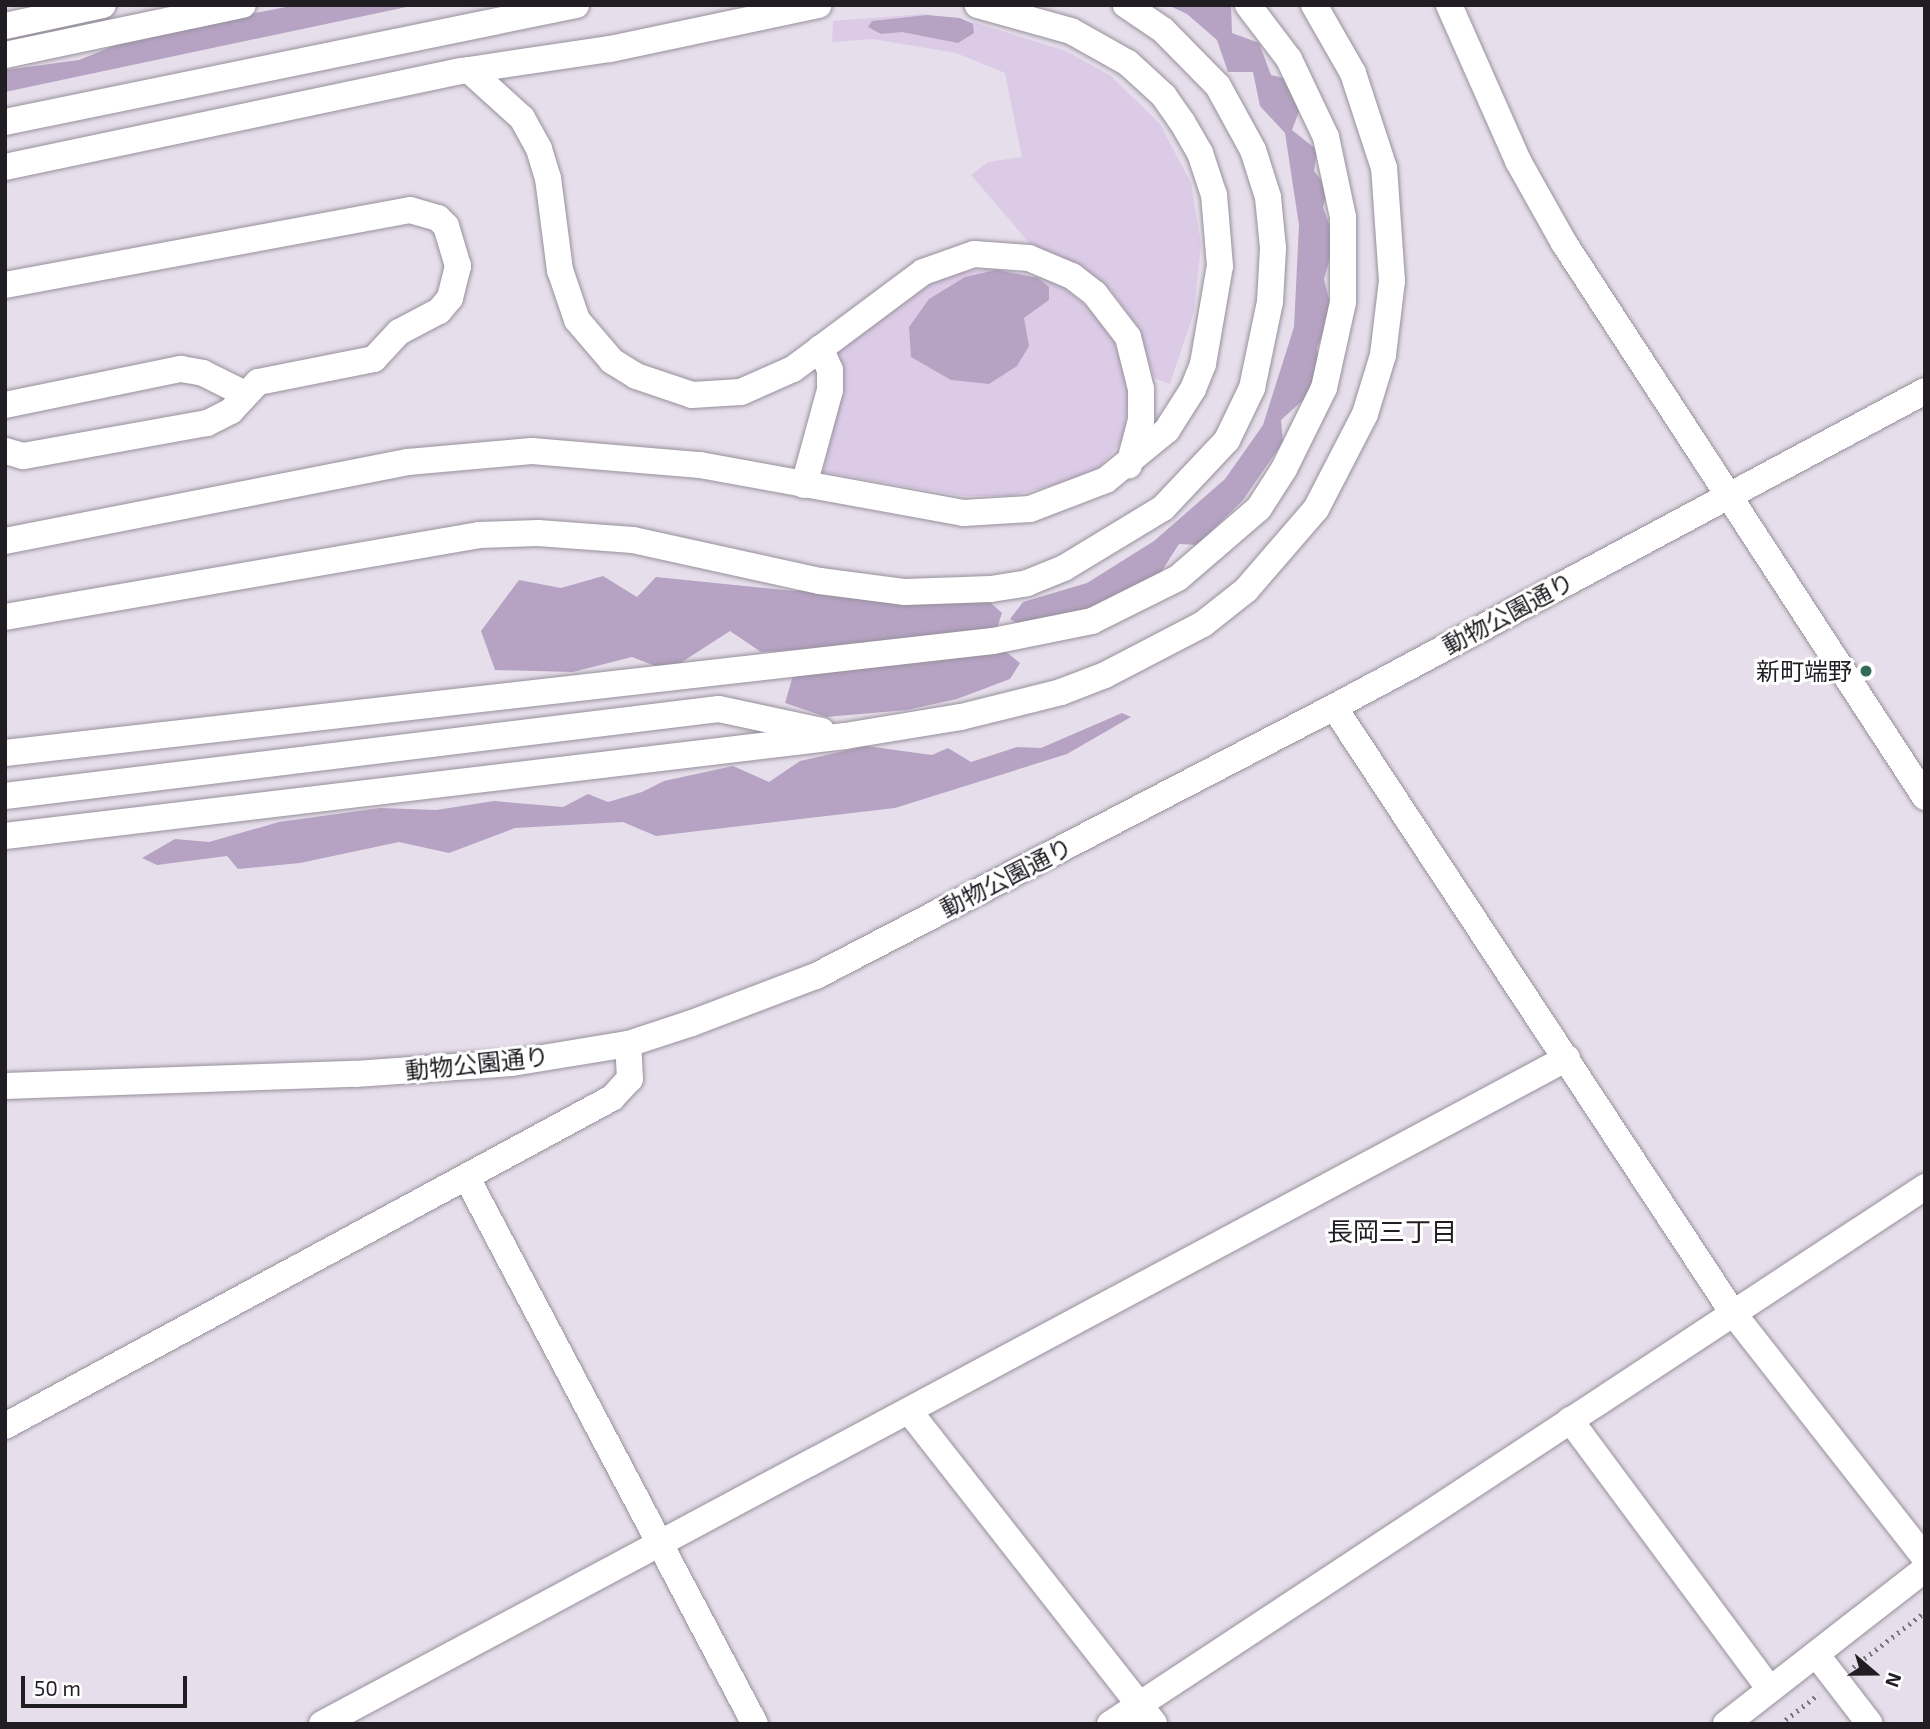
<!DOCTYPE html>
<html>
<head>
<meta charset="utf-8">
<style>
	body { margin:0 }
	#map { position:relative; width:1930px; height:1729px; overflow:hidden; background:#e6dfeb; font-family:"Exo 2","Noto Sans JP",sans-serif }
	div>[style] { position:absolute }
	.green>* { inset:0; background:#dbcbe6 }
	.forest>* { inset:0; background:#b6a3c3 }
	.path>* { height:4.5px; margin-top:-2.25px; transform-origin:0; background:repeating-linear-gradient(90deg,#7a767e 0 2px,transparent 0 7px) }
	.roads { filter:drop-shadow(0 0 2px #97909c) drop-shadow(0 0 2px #97909c) }
	.minor>* { height:26px; margin:-13px; padding:0 13px; transform-origin:13px; border-radius:13px; background:#fff }
	.dots>* { width:19px; height:19px; translate:-50% -50%; box-sizing:border-box; border:4px solid #fff; border-radius:50% }
	span { translate:-50% -50%; white-space:nowrap; text-align:center; line-height:1.15; -webkit-text-stroke:6px #fff; paint-order:stroke }
	.street-label { font-size:24px; color:#211e23 }
	.poi-label { font-size:24px; color:#211e23 }
	.right { translate:-100% -50%; text-align:right }
	.neighbourhood-label { font-size:26px; color:#211e23 }
	.frame { position:absolute; inset:0; border:7px solid #211e23; pointer-events:none }
	.north { position:absolute; left:1839px; top:1638px; width:70px; height:70px; -webkit-text-stroke:5px #fff; paint-order:stroke; rotate:110deg; font-size:19px; font-weight:700; line-height:28px; text-align:center; color:#211e23 }
	.north::after { content:''; display:block; margin:auto; width:24px; height:32px; background:#211e23; clip-path:polygon(50% 0,100% 100%,50% 72%,0 100%) }
	.scale { position:absolute; left:21px; top:1676px; width:166px; height:32px; box-sizing:border-box; border:4px solid #211e23; border-top:0; padding-left:9px; font-size:21px; line-height:24px; white-space:nowrap; color:#211e23; -webkit-text-stroke:5px #fff; paint-order:stroke }
</style>
</head>
<body>
<div id="map">
	<div class="green">
		<i style="clip-path:polygon(923px 14px,976px 23px,1066px 51px,1111px 76px,1160px 124px,1191px 183px,1201px 245px,1194px 312px,1170px 384px,1154px 378px,1139px 328px,1112px 291px,1081px 266px,1031px 245px,971px 175px,988px 162px,1022px 157px,1005px 73px,956px 53px,872px 39px,832px 42px,833px 21px)"></i>
		<i style="clip-path:polygon(994px 268px,1043px 278px,1065px 288px,1091px 310px,1114px 341px,1129px 388px,1124px 439px,1098px 469px,1081px 478px,1010px 496px,962px 496px,823px 472px,837px 413px,831px 356px,932px 283px,962px 272px)"></i>
	</div>
	<div class="forest">
		<i style="clip-path:polygon(296px 5px,416px 5px,5px 92px,5px 70px,79px 60px,138px 36px)"></i>
		<i style="clip-path:polygon(1168px 5px,1231px 5px,1232px 33px,1259px 43px,1271px 75px,1292px 80px,1303px 101px,1292px 130px,1317px 150px,1314px 171px,1328px 189px,1323px 207px,1335px 241px,1324px 279px,1332px 312px,1317px 348px,1320px 366px,1312px 392px,1281px 420px,1283px 442px,1243px 500px,1197px 545px,1179px 544px,1158px 577px,1096px 614px,1026px 628px,1010px 619px,1023px 602px,1087px 583px,1154px 541px,1225px 479px,1263px 425px,1294px 327px,1299px 225px,1285px 133px,1260px 106px,1253px 72px,1228px 72px,1217px 40px,1187px 14px)"></i>
		<i style="clip-path:polygon(927px 15px,960px 18px,973px 24px,974px 33px,958px 43px,902px 32px,881px 34px,868px 27px,872px 21px)"></i>
		<i style="clip-path:polygon(996px 270px,1038px 278px,1049px 287px,1049px 300px,1024px 318px,1029px 346px,1017px 366px,989px 384px,951px 380px,911px 357px,909px 327px,929px 299px,965px 277px)"></i>
		<i style="clip-path:polygon(603px 576px,637px 597px,656px 577px,795px 591px,876px 584px,985px 598px,1002px 613px,997px 628px,1005px 651px,1020px 663px,1010px 679px,957px 699px,907px 710px,826px 717px,785px 703px,794px 672px,844px 647px,761px 652px,730px 631px,668px 671px,632px 657px,573px 672px,495px 670px,481px 631px,519px 580px,561px 588px)"></i>
		<i style="clip-path:polygon(1122px 713px,1131px 717px,1067px 754px,895px 808px,656px 836px,623px 822px,515px 828px,449px 853px,399px 842px,300px 863px,238px 869px,227px 856px,157px 865px,142px 858px,175px 839px,209px 842px,279px 822px,380px 808px,436px 810px,494px 801px,563px 807px,588px 794px,608px 802px,642px 792px,664px 781px,733px 766px,769px 782px,800px 761px,866px 746px,932px 755px,948px 748px,971px 762px,1017px 747px,1041px 748px)"></i>
	</div>
	<div class="path">
		<i style="left:1853px;top:1667px;width:91px;rotate:-37.4deg"></i>
		<i style="left:1780px;top:1724px;width:49px;rotate:-37.6deg"></i>
	</div>
	<div class="roads">
		<div class="minor">
			<i style="left:1449px;top:5px;width:171px;rotate:66.1deg"></i>
			<i style="left:1518px;top:161px;width:94px;rotate:60.7deg"></i>
			<i style="left:1564px;top:243px;width:661px;rotate:56.91deg"></i>
			<i style="left:5px;top:26px;width:100px;rotate:-12.1deg"></i>
			<i style="left:5px;top:55px;width:243px;rotate:-11.9deg"></i>
			<i style="left:469px;top:70px;width:72px;rotate:42.2deg"></i>
			<i style="left:522px;top:118px;width:35px;rotate:61deg"></i>
			<i style="left:539px;top:149px;width:30px;rotate:73deg"></i>
			<i style="left:548px;top:178px;width:93px;rotate:82.6deg"></i>
			<i style="left:560px;top:270px;width:53px;rotate:71.2deg"></i>
			<i style="left:577px;top:320px;width:54px;rotate:49.5deg"></i>
			<i style="left:612px;top:361px;width:28px;rotate:32deg"></i>
			<i style="left:636px;top:376px;width:59px;rotate:18.7deg"></i>
			<i style="left:692px;top:395px;width:49px;rotate:-3.5deg"></i>
			<i style="left:741px;top:392px;width:57px;rotate:-23.9deg"></i>
			<i style="left:793px;top:369px;width:162px;rotate:-36.7deg"></i>
			<i style="left:923px;top:272px;width:54px;rotate:-19.4deg"></i>
			<i style="left:974px;top:254px;width:55px;rotate:4.2deg"></i>
			<i style="left:1029px;top:258px;width:47px;rotate:22.7deg"></i>
			<i style="left:1072px;top:276px;width:29px;rotate:38deg"></i>
			<i style="left:1095px;top:294px;width:54px;rotate:52.5deg"></i>
			<i style="left:1128px;top:337px;width:54px;rotate:76deg"></i>
			<i style="left:1141px;top:389px;width:31px;rotate:90deg"></i>
			<i style="left:1141px;top:420px;width:47px;rotate:104.9deg"></i>
			<i style="left:5px;top:122px;width:583px;rotate:-11.58deg"></i>
			<i style="left:5px;top:167px;width:467px;rotate:-11.9deg"></i>
			<i style="left:462px;top:71px;width:150px;rotate:-8.5deg"></i>
			<i style="left:610px;top:49px;width:213px;rotate:-11.9deg"></i>
			<i style="left:5px;top:285px;width:412px;rotate:-10.5deg"></i>
			<i style="left:410px;top:210px;width:29px;rotate:16deg"></i>
			<i style="left:438px;top:218px;width:11px;rotate:45deg"></i>
			<i style="left:446px;top:226px;width:42px;rotate:73.3deg"></i>
			<i style="left:458px;top:266px;width:33px;rotate:104deg"></i>
			<i style="left:450px;top:298px;width:17px;rotate:130deg"></i>
			<i style="left:439px;top:311px;width:45px;rotate:152.3deg"></i>
			<i style="left:399px;top:332px;width:37px;rotate:133deg"></i>
			<i style="left:374px;top:359px;width:118px;rotate:168.8deg"></i>
			<i style="left:258px;top:382px;width:40px;rotate:133deg"></i>
			<i style="left:231px;top:411px;width:27px;rotate:153deg"></i>
			<i style="left:207px;top:423px;width:187px;rotate:169.8deg"></i>
			<i style="left:23px;top:456px;width:19px;rotate:-164deg"></i>
			<i style="left:5px;top:405px;width:180px;rotate:-11.6deg"></i>
			<i style="left:181px;top:369px;width:22px;rotate:10deg"></i>
			<i style="left:203px;top:373px;width:45px;rotate:26.6deg"></i>
			<i style="left:804px;top:485px;width:98px;rotate:-74.7deg"></i>
			<i style="left:830px;top:390px;width:20px;rotate:-90deg"></i>
			<i style="left:830px;top:370px;width:24px;rotate:-114deg"></i>
			<i style="left:5px;top:541px;width:411px;rotate:-11.1deg"></i>
			<i style="left:408px;top:462px;width:124px;rotate:-5.1deg"></i>
			<i style="left:532px;top:451px;width:169px;rotate:4.8deg"></i>
			<i style="left:700px;top:465px;width:268px;rotate:10.3deg"></i>
			<i style="left:964px;top:513px;width:66px;rotate:-3.5deg"></i>
			<i style="left:1030px;top:509px;width:81px;rotate:-20.9deg"></i>
			<i style="left:1106px;top:480px;width:79px;rotate:-39.3deg"></i>
			<i style="left:1167px;top:430px;width:49px;rotate:-57.6deg"></i>
			<i style="left:1193px;top:389px;width:27px;rotate:-68deg"></i>
			<i style="left:1203px;top:364px;width:99px;rotate:-80.2deg"></i>
			<i style="left:1220px;top:266px;width:71px;rotate:-94.8deg"></i>
			<i style="left:1214px;top:195px;width:44px;rotate:-108.4deg"></i>
			<i style="left:1200px;top:153px;width:36px;rotate:-120deg"></i>
			<i style="left:1182px;top:122px;width:32px;rotate:-125deg"></i>
			<i style="left:1164px;top:96px;width:49px;rotate:-137.5deg"></i>
			<i style="left:1128px;top:63px;width:65px;rotate:-150.7deg"></i>
			<i style="left:1071px;top:31px;width:97px;rotate:-164.4deg"></i>
			<i style="left:5px;top:617px;width:481px;rotate:-9.8deg"></i>
			<i style="left:479px;top:535px;width:59px;rotate:-1.9deg"></i>
			<i style="left:538px;top:533px;width:95px;rotate:4.2deg"></i>
			<i style="left:633px;top:540px;width:191px;rotate:12.4deg"></i>
			<i style="left:820px;top:581px;width:86px;rotate:7.4deg"></i>
			<i style="left:905px;top:592px;width:86px;rotate:-2deg"></i>
			<i style="left:991px;top:589px;width:36px;rotate:-9deg"></i>
			<i style="left:1027px;top:583px;width:40px;rotate:-22deg"></i>
			<i style="left:1064px;top:568px;width:116px;rotate:-31.2deg"></i>
			<i style="left:1163px;top:508px;width:93px;rotate:-46.7deg"></i>
			<i style="left:1227px;top:440px;width:58px;rotate:-64.3deg"></i>
			<i style="left:1252px;top:388px;width:88px;rotate:-78.2deg"></i>
			<i style="left:1270px;top:302px;width:54px;rotate:-86.8deg"></i>
			<i style="left:1273px;top:248px;width:51px;rotate:-95.6deg"></i>
			<i style="left:1268px;top:197px;width:49px;rotate:-107.7deg"></i>
			<i style="left:1253px;top:150px;width:73px;rotate:-118.7deg"></i>
			<i style="left:1218px;top:86px;width:78px;rotate:-134.5deg"></i>
			<i style="left:1163px;top:30px;width:45px;rotate:-146deg"></i>
			<i style="left:1334px;top:707px;width:726px;rotate:56.64deg"></i>
			<i style="left:1733px;top:1313px;width:311px;rotate:51.9deg"></i>
			<i style="left:5px;top:753px;width:994px;rotate:-6.47deg"></i>
			<i style="left:993px;top:641px;width:101px;rotate:-11.4deg"></i>
			<i style="left:1092px;top:621px;width:96px;rotate:-26.6deg"></i>
			<i style="left:1178px;top:578px;width:107px;rotate:-40.8deg"></i>
			<i style="left:1259px;top:508px;width:46px;rotate:-57.3deg"></i>
			<i style="left:1284px;top:469px;width:90px;rotate:-63.7deg"></i>
			<i style="left:1324px;top:388px;width:88px;rotate:-77.5deg"></i>
			<i style="left:1343px;top:302px;width:85px;rotate:-90deg"></i>
			<i style="left:1343px;top:217px;width:82px;rotate:-102deg"></i>
			<i style="left:1326px;top:137px;width:86px;rotate:-115.4deg"></i>
			<i style="left:1289px;top:59px;width:68px;rotate:-127.2deg"></i>
			<i style="left:5px;top:796px;width:719px;rotate:-6.95deg"></i>
			<i style="left:719px;top:709px;width:105px;rotate:12.1deg"></i>
			<i style="left:5px;top:836px;width:846px;rotate:-6.79deg"></i>
			<i style="left:845px;top:736px;width:118px;rotate:-9.3deg"></i>
			<i style="left:961px;top:717px;width:103px;rotate:-14deg"></i>
			<i style="left:1061px;top:692px;width:47px;rotate:-21.1deg"></i>
			<i style="left:1105px;top:675px;width:110px;rotate:-27.5deg"></i>
			<i style="left:1203px;top:624px;width:55px;rotate:-38.3deg"></i>
			<i style="left:1246px;top:590px;width:107px;rotate:-49.2deg"></i>
			<i style="left:1316px;top:509px;width:107px;rotate:-62.7deg"></i>
			<i style="left:1365px;top:414px;width:62px;rotate:-73deg"></i>
			<i style="left:1383px;top:355px;width:75px;rotate:-83.1deg"></i>
			<i style="left:1392px;top:281px;width:113px;rotate:-94deg"></i>
			<i style="left:1384px;top:168px;width:100px;rotate:-108.1deg"></i>
			<i style="left:1353px;top:73px;width:78px;rotate:-119.8deg"></i>
			<i style="left:5px;top:1086px;width:350px;rotate:-2deg"></i>
			<i style="left:355px;top:1074px;width:157px;rotate:-4deg"></i>
			<i style="left:512px;top:1063px;width:118px;rotate:-9.3deg"></i>
			<i style="left:628px;top:1044px;width:67px;rotate:-18.2deg"></i>
			<i style="left:692px;top:1023px;width:133px;rotate:-20.8deg"></i>
			<i style="left:816px;top:976px;width:584px;rotate:-27.44deg"></i>
			<i style="left:1334px;top:707px;width:670px;rotate:-28.13deg"></i>
			<i style="left:467px;top:1178px;width:617px;rotate:62.19deg"></i>
			<i style="left:909px;top:1411px;width:397px;rotate:51.9deg"></i>
			<i style="left:1570px;top:1420px;width:335px;rotate:53.4deg"></i>
			<i style="left:5px;top:1426px;width:690px;rotate:-28.39deg"></i>
			<i style="left:612px;top:1098px;width:26px;rotate:-47deg"></i>
			<i style="left:630px;top:1079px;width:35px;rotate:-93deg"></i>
			<i style="left:1816px;top:1654px;width:88px;rotate:52.4deg"></i>
			<i style="left:322px;top:1724px;width:1412px;rotate:-28.14deg"></i>
			<i style="left:1110px;top:1724px;width:976px;rotate:-33.38deg"></i>
			<i style="left:1726px;top:1724px;width:252px;rotate:-37.9deg"></i>
		</div>
	</div>
	<div class="dots">
		<i style="left:1866px;top:671px;background:#336c54"></i>
	</div>
	<div class="street-label">
		<span style="left:1508px;top:613px;rotate:-28deg">動物公園通り</span>
		<span style="left:1006px;top:877px;rotate:-27deg">動物公園通り</span>
		<span style="left:477px;top:1063px;rotate:-6deg">動物公園通り</span>
	</div>
	<div class="poi-label">
		<span class="right" style="left:1852px;top:671px">新町端野</span>
	</div>
	<div class="neighbourhood-label">
		<span style="left:1392px;top:1231px">長岡三丁目</span>
	</div>
	<div class="frame"></div>
	<div class="north">N</div>
	<div class="scale">50 m</div>
</div>
</body>
</html>
